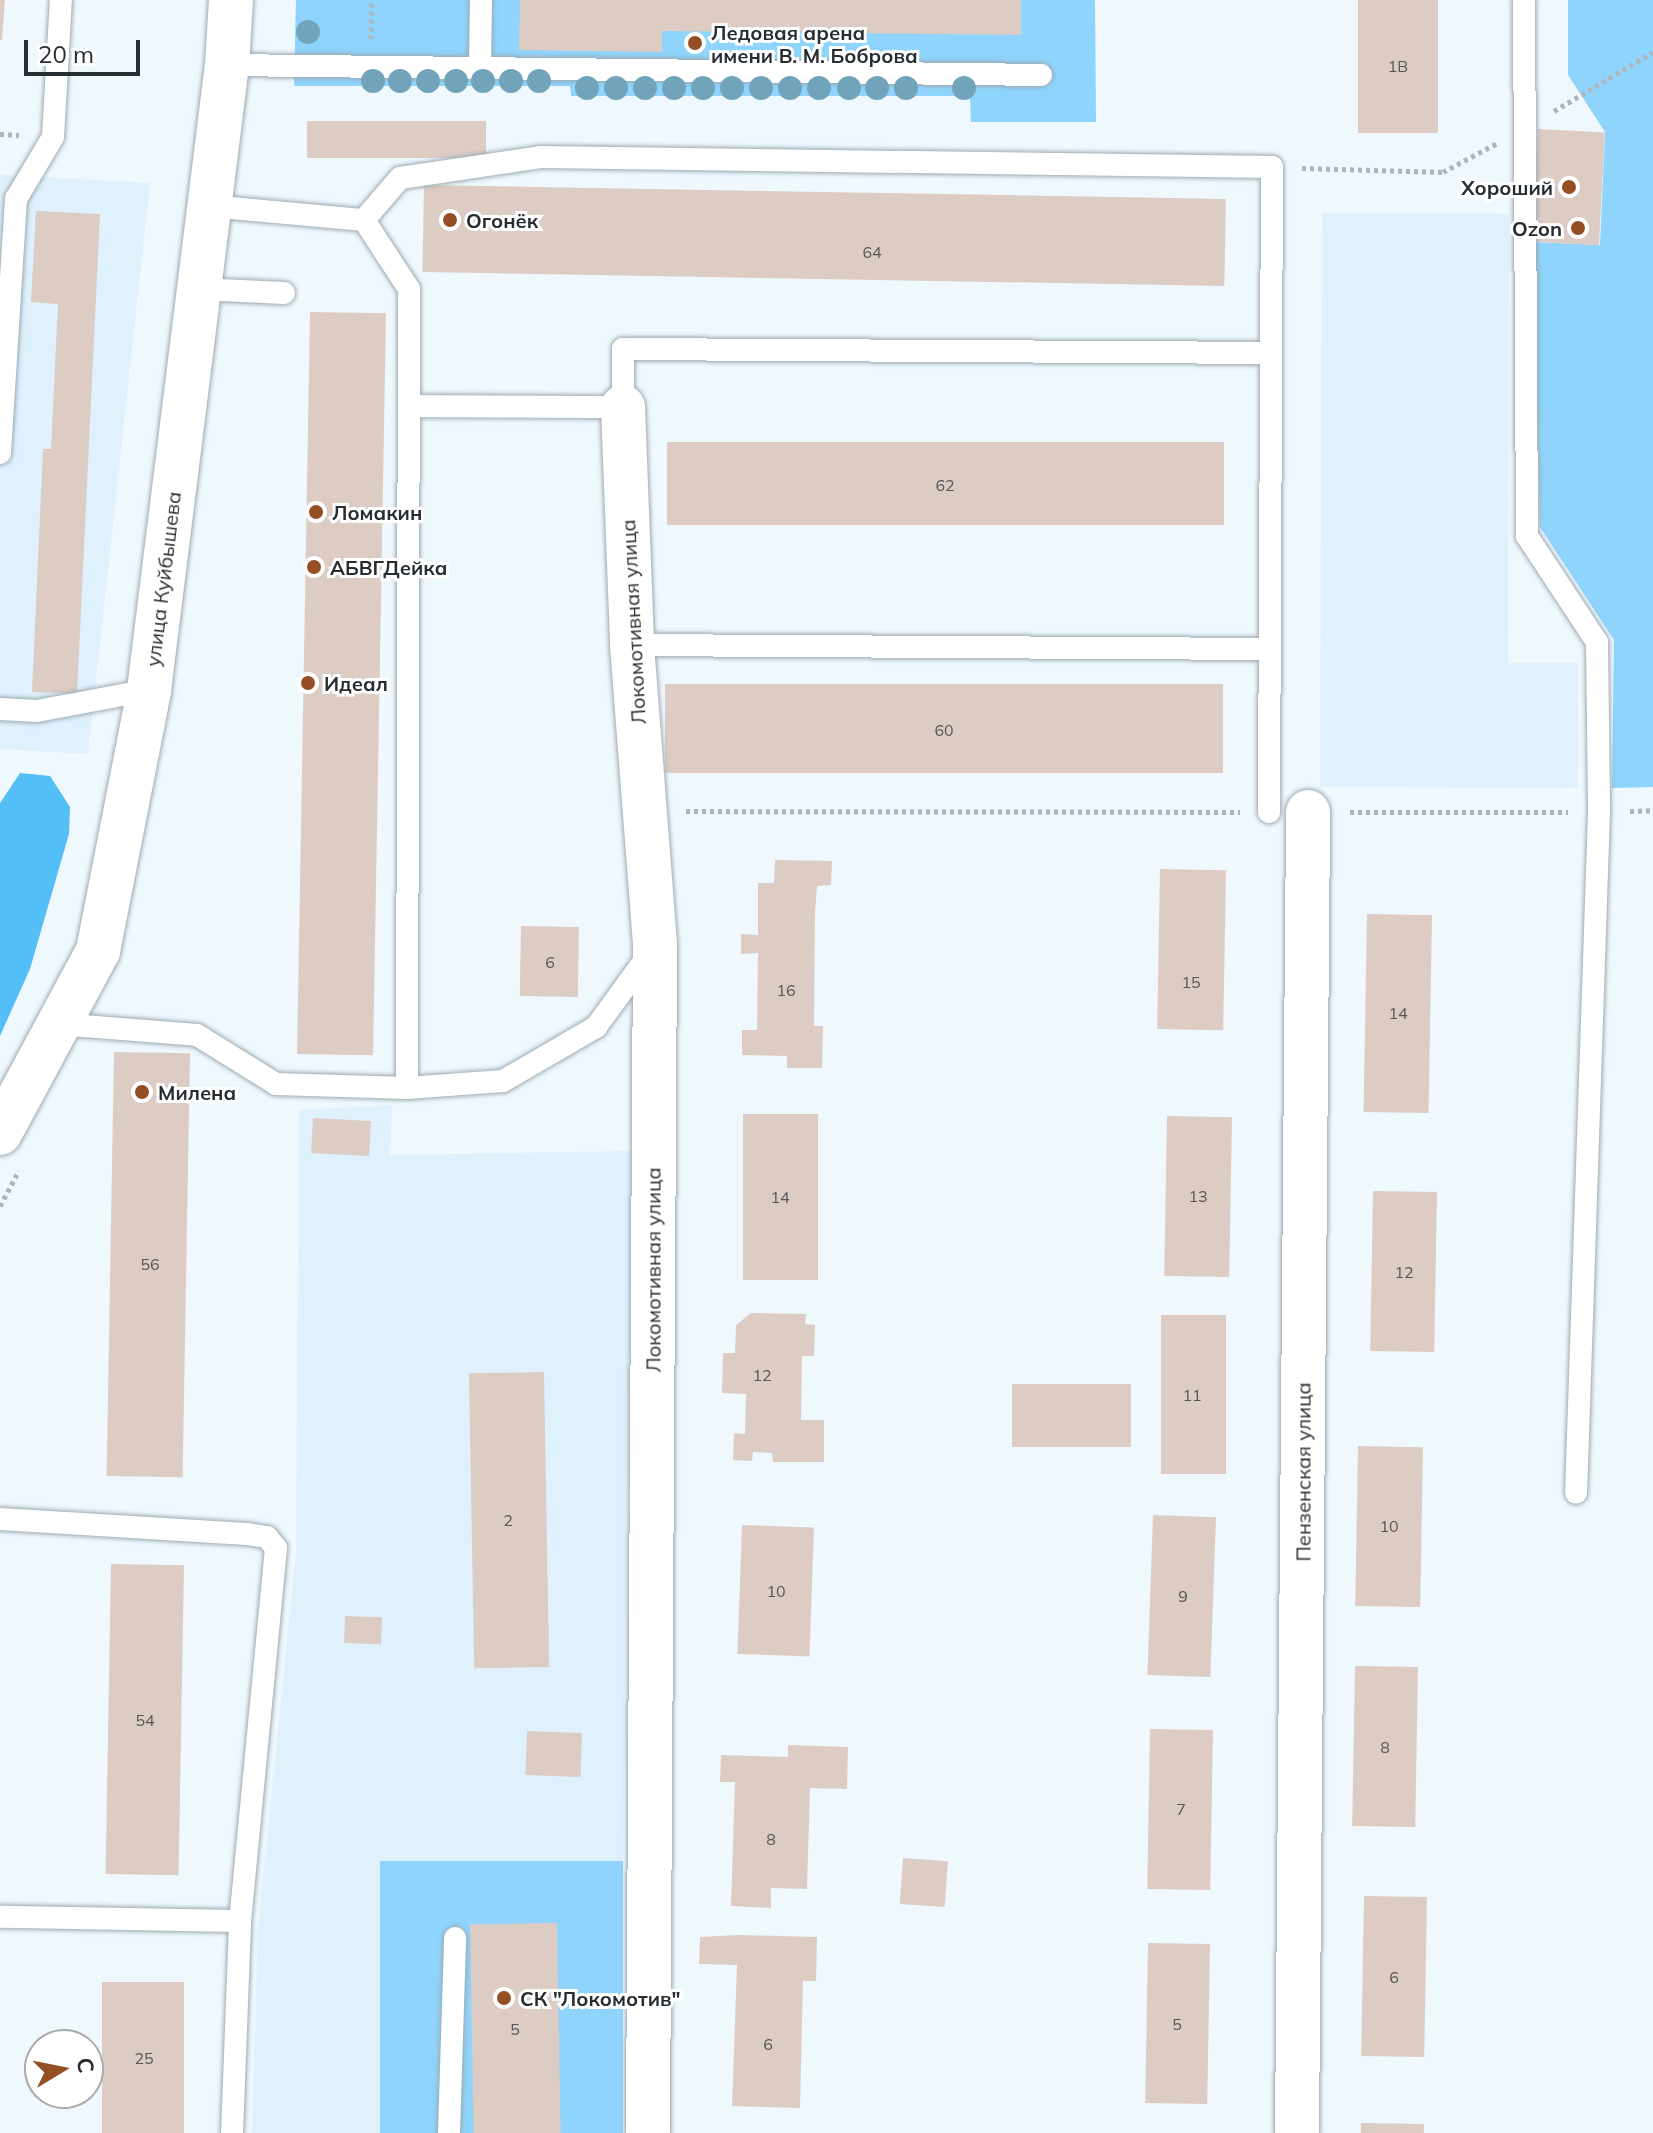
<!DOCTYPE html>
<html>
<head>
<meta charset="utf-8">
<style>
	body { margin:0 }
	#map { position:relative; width:1653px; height:2133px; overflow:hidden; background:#eff8fd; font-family:Mulish,sans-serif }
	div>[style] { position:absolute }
	.built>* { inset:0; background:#dff1fd }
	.green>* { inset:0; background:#8ed4fc; transform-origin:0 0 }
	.forest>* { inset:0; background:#54bff7 }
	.building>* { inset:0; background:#dcccc4; transform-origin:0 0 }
	.path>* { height:5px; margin-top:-2.5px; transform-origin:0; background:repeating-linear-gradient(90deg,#aeb6bb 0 4px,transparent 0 8px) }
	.roads { filter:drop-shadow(0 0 2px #9cabb4) drop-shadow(0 0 2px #9cabb4) }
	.service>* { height:22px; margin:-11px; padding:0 11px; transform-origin:11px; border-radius:11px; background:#fff }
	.minor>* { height:44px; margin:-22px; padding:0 22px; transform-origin:22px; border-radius:22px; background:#fff }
	.tertiary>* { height:44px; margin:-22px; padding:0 22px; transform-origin:22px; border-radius:22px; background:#fff }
	.trees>* { width:24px; height:24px; margin:-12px; border-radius:50%; background:#71a4bb }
	.dots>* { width:22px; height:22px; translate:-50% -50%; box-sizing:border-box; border:4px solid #fff; border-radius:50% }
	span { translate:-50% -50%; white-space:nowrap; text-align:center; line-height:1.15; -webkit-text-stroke:6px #fff; paint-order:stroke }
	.number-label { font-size:16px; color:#545556 }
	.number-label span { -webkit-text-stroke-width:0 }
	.poi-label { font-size:20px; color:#272d31; font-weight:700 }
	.left { translate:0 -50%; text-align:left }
	.right { translate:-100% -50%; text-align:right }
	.street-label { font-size:20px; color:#272d31 }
	.north { position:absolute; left:24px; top:2029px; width:80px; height:80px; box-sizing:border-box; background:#fff; border:2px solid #a9abad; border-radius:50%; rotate:80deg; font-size:22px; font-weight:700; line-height:32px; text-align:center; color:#272d31 }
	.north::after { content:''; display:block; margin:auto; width:28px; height:36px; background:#944f24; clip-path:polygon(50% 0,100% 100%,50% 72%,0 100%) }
	.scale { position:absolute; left:24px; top:40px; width:116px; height:36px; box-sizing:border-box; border:4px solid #272d31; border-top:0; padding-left:10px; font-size:24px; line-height:28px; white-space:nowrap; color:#272d31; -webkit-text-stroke:6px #fff; paint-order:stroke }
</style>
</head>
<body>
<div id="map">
	<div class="built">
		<i style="clip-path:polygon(0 175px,150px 183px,88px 754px,0 749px)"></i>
		<i style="clip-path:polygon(1322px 213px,1509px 214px,1508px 663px,1578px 663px,1578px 788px,1320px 787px)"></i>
		<i style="clip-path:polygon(392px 1105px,390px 1155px,631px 1151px,623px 1861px,381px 1862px,392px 2133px,252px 2133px,258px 1928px,296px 1551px,299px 1110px)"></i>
	</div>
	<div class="green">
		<i style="clip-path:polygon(296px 0,1095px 0,1096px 122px,971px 122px,970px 96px,571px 96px,570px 86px,294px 86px)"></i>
		<i style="clip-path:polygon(1568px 0,1653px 0,1653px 787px,1612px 788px,1614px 640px,1540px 527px,1533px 242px,1600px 245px,1605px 132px,1568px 75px)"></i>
		<i style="left:623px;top:1861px;width:272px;height:243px;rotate:90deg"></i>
	</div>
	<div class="forest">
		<i style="clip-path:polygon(20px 773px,50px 776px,70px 807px,69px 834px,30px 969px,0 1036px,0 803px)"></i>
	</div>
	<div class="building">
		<i style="clip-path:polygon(0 0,5px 0,2px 40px,0 40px)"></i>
		<i style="clip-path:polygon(520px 0,1021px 0,1021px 35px,662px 31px,662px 52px,519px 50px)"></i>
		<i style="left:1358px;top:0;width:80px;height:133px"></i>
		<i style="left:486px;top:121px;width:37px;height:179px;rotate:90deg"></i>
		<i style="left:1538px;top:129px;width:67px;height:113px;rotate:3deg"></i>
		<i style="left:424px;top:185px;width:802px;height:87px;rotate:1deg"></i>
		<i style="clip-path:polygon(36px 211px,100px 214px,77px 694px,32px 692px,43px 449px,51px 449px,58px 304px,31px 302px)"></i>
		<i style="left:310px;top:312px;width:76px;height:742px;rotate:1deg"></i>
		<i style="left:667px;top:442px;width:557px;height:83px"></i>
		<i style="left:665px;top:684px;width:558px;height:89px"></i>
		<i style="clip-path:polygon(775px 860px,832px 861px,831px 885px,817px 886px,815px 913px,814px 1026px,823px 1026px,822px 1068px,787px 1068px,787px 1056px,742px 1055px,742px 1030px,757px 1030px,758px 953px,741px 954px,741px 934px,758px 935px,758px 883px,774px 883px)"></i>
		<i style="left:1160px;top:869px;width:66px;height:160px;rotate:1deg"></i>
		<i style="left:1367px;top:914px;width:65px;height:198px;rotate:1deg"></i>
		<i style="left:521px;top:926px;width:58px;height:70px;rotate:1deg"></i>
		<i style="left:114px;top:1052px;width:76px;height:424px;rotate:1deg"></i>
		<i style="left:743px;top:1114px;width:75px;height:166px"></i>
		<i style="left:1167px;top:1116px;width:65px;height:160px;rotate:1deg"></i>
		<i style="left:313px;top:1118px;width:58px;height:35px;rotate:3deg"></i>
		<i style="left:1373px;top:1191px;width:64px;height:160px;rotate:1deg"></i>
		<i style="clip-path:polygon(751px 1313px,806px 1314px,805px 1324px,815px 1325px,814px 1356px,802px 1356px,801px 1420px,824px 1420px,824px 1462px,773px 1462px,772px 1453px,753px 1452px,752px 1461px,733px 1460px,734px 1433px,745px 1434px,746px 1394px,722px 1393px,723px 1353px,735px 1353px,736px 1325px)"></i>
		<i style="left:1161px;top:1315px;width:65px;height:159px"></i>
		<i style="left:544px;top:1372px;width:295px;height:75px;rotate:89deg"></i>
		<i style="left:1012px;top:1384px;width:119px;height:63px"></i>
		<i style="left:1358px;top:1446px;width:65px;height:160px;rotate:1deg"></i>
		<i style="left:1153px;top:1515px;width:63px;height:160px;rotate:2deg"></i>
		<i style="left:742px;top:1525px;width:72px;height:129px;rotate:2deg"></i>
		<i style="left:111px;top:1564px;width:73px;height:310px;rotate:1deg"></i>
		<i style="left:345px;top:1616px;width:37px;height:27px;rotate:2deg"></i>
		<i style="left:1355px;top:1666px;width:63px;height:160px;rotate:1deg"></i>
		<i style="left:1150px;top:1729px;width:63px;height:160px;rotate:1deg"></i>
		<i style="left:527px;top:1731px;width:55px;height:44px;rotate:2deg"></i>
		<i style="clip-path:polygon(788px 1745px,848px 1747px,847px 1789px,810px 1788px,807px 1889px,771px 1888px,771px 1908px,731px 1906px,735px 1782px,720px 1782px,721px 1755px,788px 1757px)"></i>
		<i style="left:903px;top:1858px;width:45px;height:46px;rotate:4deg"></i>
		<i style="left:1364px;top:1896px;width:63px;height:160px;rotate:1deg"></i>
		<i style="left:557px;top:1923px;width:210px;height:87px;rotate:89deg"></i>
		<i style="clip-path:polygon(738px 1935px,817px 1937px,816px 1981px,803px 1981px,800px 2108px,732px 2106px,737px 1965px,699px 1964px,700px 1937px)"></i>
		<i style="left:1148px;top:1943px;width:62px;height:160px;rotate:1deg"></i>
		<i style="left:102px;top:1982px;width:82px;height:151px"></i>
		<i style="left:1361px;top:2123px;width:63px;height:10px;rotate:1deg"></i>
	</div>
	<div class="path">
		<i style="left:371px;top:39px;width:39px;rotate:-89deg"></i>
		<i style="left:1554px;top:111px;width:115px;rotate:-30.8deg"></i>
		<i style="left:0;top:134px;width:19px;rotate:3deg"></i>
		<i style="left:1302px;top:168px;width:141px;rotate:1.6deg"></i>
		<i style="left:1443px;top:172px;width:61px;rotate:-28.2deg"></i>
		<i style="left:686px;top:811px;width:554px;rotate:0.1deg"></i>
		<i style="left:1630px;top:811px;width:23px;rotate:-2deg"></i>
		<i style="left:1350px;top:812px;width:218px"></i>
		<i style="left:0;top:1206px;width:40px;rotate:-62deg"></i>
	</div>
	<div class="roads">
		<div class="service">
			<i style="left:1524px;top:0;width:536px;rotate:89.68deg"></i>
			<i style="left:1527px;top:536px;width:127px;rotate:56.6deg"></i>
			<i style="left:1597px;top:642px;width:170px;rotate:89.3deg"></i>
			<i style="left:1599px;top:812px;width:681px;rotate:91.93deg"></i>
			<i style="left:227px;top:65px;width:814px;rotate:0.7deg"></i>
			<i style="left:480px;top:68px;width:68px;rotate:-89.2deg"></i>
			<i style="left:209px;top:206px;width:156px;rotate:5.2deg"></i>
			<i style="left:364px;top:220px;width:82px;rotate:56.9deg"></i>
			<i style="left:409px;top:289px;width:799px;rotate:90.14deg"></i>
			<i style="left:364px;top:220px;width:55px;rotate:-49.4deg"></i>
			<i style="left:400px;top:178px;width:142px;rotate:-8.5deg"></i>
			<i style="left:540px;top:157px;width:732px;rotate:0.78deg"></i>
			<i style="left:1272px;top:167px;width:645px;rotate:90.27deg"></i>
			<i style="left:199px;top:289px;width:85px;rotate:2.7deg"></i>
			<i style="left:410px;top:406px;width:213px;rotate:0.3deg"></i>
			<i style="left:623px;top:407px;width:58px;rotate:-90deg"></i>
			<i style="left:623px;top:349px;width:648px;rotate:0.35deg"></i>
			<i style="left:0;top:453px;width:255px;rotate:-86.4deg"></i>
			<i style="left:16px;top:199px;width:72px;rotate:-59.2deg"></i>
			<i style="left:53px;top:137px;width:137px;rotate:-86.7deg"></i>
			<i style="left:632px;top:645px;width:638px;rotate:0.36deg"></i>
			<i style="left:0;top:709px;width:37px;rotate:3deg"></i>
			<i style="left:37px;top:711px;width:114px;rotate:-10.6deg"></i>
			<i style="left:58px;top:1024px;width:139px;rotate:4.5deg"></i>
			<i style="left:197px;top:1035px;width:93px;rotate:31.8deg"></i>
			<i style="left:276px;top:1084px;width:131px;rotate:1.7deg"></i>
			<i style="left:407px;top:1088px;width:96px;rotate:-4.2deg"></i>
			<i style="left:503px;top:1081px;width:108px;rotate:-30.1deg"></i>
			<i style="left:596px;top:1027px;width:92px;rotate:-53.9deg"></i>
			<i style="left:0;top:1519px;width:247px;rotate:3.5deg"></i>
			<i style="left:247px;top:1534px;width:20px;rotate:9deg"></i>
			<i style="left:267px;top:1537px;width:14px;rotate:51deg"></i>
			<i style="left:276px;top:1548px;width:375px;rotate:95.5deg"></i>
			<i style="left:240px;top:1921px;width:240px;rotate:-179deg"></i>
			<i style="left:232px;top:2133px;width:212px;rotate:-87.8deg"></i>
			<i style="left:449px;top:2133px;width:195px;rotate:-88.2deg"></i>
		</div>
		<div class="minor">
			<i style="left:623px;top:407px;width:238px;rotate:87.8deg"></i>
			<i style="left:632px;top:645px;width:302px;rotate:85.6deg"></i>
			<i style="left:655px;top:946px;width:1187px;rotate:90.34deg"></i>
			<i style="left:1297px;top:2133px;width:1321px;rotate:-89.52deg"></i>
		</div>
		<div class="tertiary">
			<i style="left:0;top:1133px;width:207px;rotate:-61.7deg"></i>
			<i style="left:98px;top:951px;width:266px;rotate:-78.9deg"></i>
			<i style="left:149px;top:690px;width:630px;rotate:-82.89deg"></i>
			<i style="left:227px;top:65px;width:65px;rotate:-86.5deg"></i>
		</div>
	</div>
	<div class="trees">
		<i style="left:308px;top:32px"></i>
		<i style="left:373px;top:81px"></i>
		<i style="left:400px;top:81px"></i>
		<i style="left:428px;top:81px"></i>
		<i style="left:456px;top:81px"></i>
		<i style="left:483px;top:81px"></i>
		<i style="left:511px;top:81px"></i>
		<i style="left:539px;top:81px"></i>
		<i style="left:587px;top:88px"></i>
		<i style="left:616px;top:88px"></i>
		<i style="left:645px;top:88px"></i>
		<i style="left:674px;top:88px"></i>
		<i style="left:703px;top:88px"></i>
		<i style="left:732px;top:88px"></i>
		<i style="left:761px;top:88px"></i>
		<i style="left:790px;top:88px"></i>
		<i style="left:819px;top:88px"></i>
		<i style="left:849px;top:88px"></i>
		<i style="left:877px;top:88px"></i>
		<i style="left:906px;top:88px"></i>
		<i style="left:964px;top:88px"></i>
	</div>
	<div class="dots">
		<i style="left:695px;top:43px;background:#944f24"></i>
		<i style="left:1569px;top:187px;background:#944f24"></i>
		<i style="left:450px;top:220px;background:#944f24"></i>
		<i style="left:1578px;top:228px;background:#944f24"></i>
		<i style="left:316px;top:512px;background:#944f24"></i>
		<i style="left:314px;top:567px;background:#944f24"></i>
		<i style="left:308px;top:683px;background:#944f24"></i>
		<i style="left:142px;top:1092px;background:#944f24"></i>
		<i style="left:504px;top:1998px;background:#944f24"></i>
	</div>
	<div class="number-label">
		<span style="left:1398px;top:66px">1В</span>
		<span style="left:872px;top:252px">64</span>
		<span style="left:945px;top:485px">62</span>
		<span style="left:944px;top:730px">60</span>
		<span style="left:550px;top:962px">6</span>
		<span style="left:1191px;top:982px">15</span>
		<span style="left:786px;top:990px">16</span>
		<span style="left:1398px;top:1013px">14</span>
		<span style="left:1198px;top:1196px">13</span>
		<span style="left:780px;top:1197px">14</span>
		<span style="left:150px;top:1264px">56</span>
		<span style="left:1404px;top:1272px">12</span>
		<span style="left:762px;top:1375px">12</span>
		<span style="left:1192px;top:1395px">11</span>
		<span style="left:508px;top:1520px">2</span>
		<span style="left:1389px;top:1526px">10</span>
		<span style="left:776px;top:1591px">10</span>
		<span style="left:1183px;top:1596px">9</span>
		<span style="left:145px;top:1720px">54</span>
		<span style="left:1385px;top:1747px">8</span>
		<span style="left:1181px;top:1809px">7</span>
		<span style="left:771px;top:1839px">8</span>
		<span style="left:1394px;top:1977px">6</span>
		<span style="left:1177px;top:2024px">5</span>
		<span style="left:515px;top:2029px">5</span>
		<span style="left:768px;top:2044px">6</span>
		<span style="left:144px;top:2058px">25</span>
	</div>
	<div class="poi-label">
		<span class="left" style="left:711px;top:44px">Ледовая арена<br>имени В. М. Боброва</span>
		<span class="right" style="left:1553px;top:187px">Хороший</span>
		<span class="left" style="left:466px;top:220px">Огонёк</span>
		<span class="right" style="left:1562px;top:228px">Ozon</span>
		<span class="left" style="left:332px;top:512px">Ломакин</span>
		<span class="left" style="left:330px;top:567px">АБВГДейка</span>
		<span class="left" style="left:324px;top:683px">Идеал</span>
		<span class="left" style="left:158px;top:1092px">Милена</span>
		<span class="left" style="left:520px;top:1998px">СК "Локомотив"</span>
	</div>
	<div class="street-label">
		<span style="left:163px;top:579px;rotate:-83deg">улица Куйбышева</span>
		<span style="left:633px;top:622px;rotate:-93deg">Локомотивная улица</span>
		<span style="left:653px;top:1270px;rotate:-90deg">Локомотивная улица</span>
		<span style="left:1303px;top:1472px;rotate:-90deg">Пензенская улица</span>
	</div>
	<div class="north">С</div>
	<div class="scale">20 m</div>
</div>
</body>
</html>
